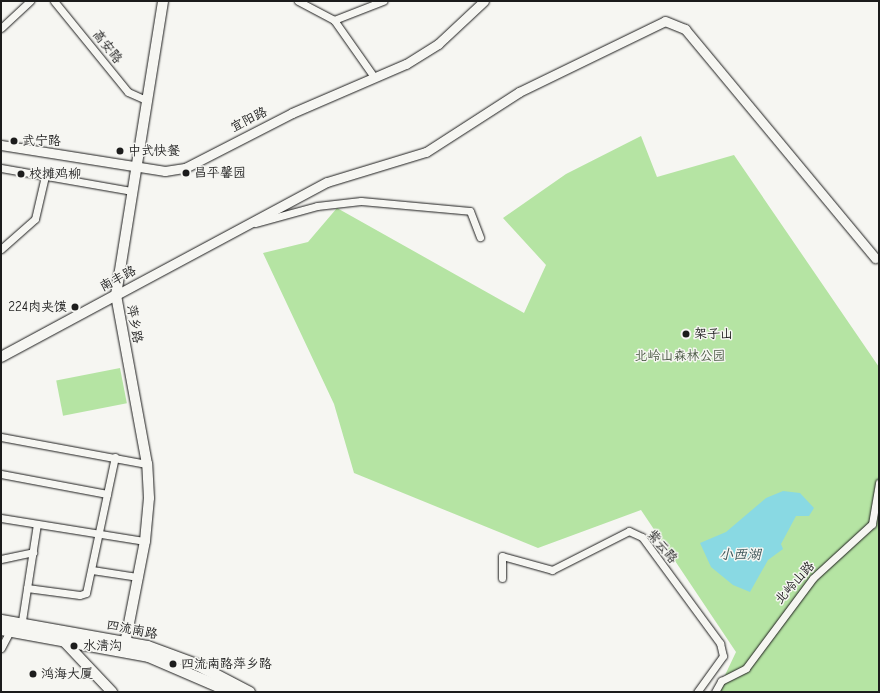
<!DOCTYPE html>
<html>
<head>
<meta charset="utf-8">
<style>
	body { margin:0 }
	#map { position:relative; width:880px; height:693px; overflow:hidden; background:#f6f6f2; font-family:"Comic Neue","LXGW WenKai TC",sans-serif }
	div>[style] { position:absolute }
	.green>* { inset:0; background:#b5e4a3; transform-origin:0 0 }
	.water>* { inset:0; background:#89d9e3 }
	.roads { filter:drop-shadow(0 0 1px #1c1c1c) drop-shadow(0 0 1px #1c1c1c) }
	.minor>* { height:7px; margin:-3.5px; padding:0 3.5px; transform-origin:3.5px; border-radius:3.5px; background:#f6f6f2 }
	.tertiary>* { height:9px; margin:-4.5px; padding:0 4.5px; transform-origin:4.5px; border-radius:4.5px; background:#f6f6f2 }
	.secondary>* { height:10px; margin:-5px; padding:0 5px; transform-origin:5px; border-radius:5px; background:#f6f6f2 }
	.primary>* { height:11px; margin:-5.5px; padding:0 5.5px; transform-origin:5.5px; border-radius:5.5px; background:#f6f6f2 }
	.dots>* { width:11px; height:11px; translate:-50% -50%; box-sizing:border-box; border:2px solid #f6f6f2; border-radius:50% }
	span { translate:-50% -50%; white-space:nowrap; text-align:center; line-height:1.15; -webkit-text-stroke:3px #f6f6f2; paint-order:stroke }
	.street-label { font-size:13px; color:#1c1c1c }
	.poi-label { font-size:13px; color:#1c1c1c }
	.left { translate:0 -50%; text-align:left }
	.right { translate:-100% -50%; text-align:right }
	.park-label { font-size:13px; color:#4a5844 }
	.water-label { font-size:14px; color:#3d5558; font-style:italic }
	.frame { position:absolute; inset:0; border:2px solid #1c1c1c; pointer-events:none }
</style>
</head>
<body>
<div id="map">
	<div class="green">
		<i style="clip-path:polygon(641px 136px,657px 177px,734px 155px,879px 367px,879px 692px,717px 692px,736px 652px,641px 510px,538px 548px,354px 473px,334px 404px,263px 253px,308px 242px,337px 208px,524px 313px,546px 265px,503px 218px,566px 174px)"></i>
		<i style="left:120px;top:368px;width:36px;height:65px;rotate:79deg"></i>
	</div>
	<div class="water">
		<i style="clip-path:polygon(783px 491px,800px 493px,814px 508px,809px 516px,796px 516px,781px 544px,783px 549px,768px 560px,750px 592px,733px 585px,711px 567px,700px 543px,726px 532px,766px 498px)"></i>
	</div>
	<div class="roads">
		<div class="minor">
			<i style="left:54px;top:1px;width:117px;rotate:50.9deg"></i>
			<i style="left:128px;top:92px;width:20px;rotate:24deg"></i>
			<i style="left:298px;top:1px;width:41px;rotate:27.8deg"></i>
			<i style="left:334px;top:20px;width:70px;rotate:54.9deg"></i>
			<i style="left:334px;top:20px;width:53px;rotate:-21.2deg"></i>
			<i style="left:1px;top:28px;width:40px;rotate:-43deg"></i>
			<i style="left:1px;top:168px;width:132px;rotate:10deg"></i>
			<i style="left:255px;top:223px;width:64px;rotate:-15.3deg"></i>
			<i style="left:317px;top:206px;width:44px;rotate:-6.5deg"></i>
			<i style="left:361px;top:201px;width:109px;rotate:5.2deg"></i>
			<i style="left:470px;top:211px;width:28px;rotate:69deg"></i>
			<i style="left:1px;top:249px;width:45px;rotate:-41.4deg"></i>
			<i style="left:35px;top:219px;width:44px;rotate:-76.9deg"></i>
			<i style="left:1px;top:437px;width:148px;rotate:10.5deg"></i>
			<i style="left:1px;top:474px;width:108px;rotate:10.7deg"></i>
			<i style="left:1px;top:518px;width:146px;rotate:9.1deg"></i>
			<i style="left:1px;top:559px;width:33px;rotate:-12deg"></i>
			<i style="left:92px;top:570px;width:47px;rotate:8.7deg"></i>
			<i style="left:502px;top:578px;width:22px;rotate:-90deg"></i>
			<i style="left:502px;top:556px;width:52px;rotate:15.6deg"></i>
			<i style="left:552px;top:570px;width:86px;rotate:-26.9deg"></i>
			<i style="left:629px;top:531px;width:14px;rotate:25deg"></i>
			<i style="left:642px;top:537px;width:132px;rotate:53.7deg"></i>
			<i style="left:720px;top:643px;width:13px;rotate:77deg"></i>
			<i style="left:723px;top:656px;width:44px;rotate:125.8deg"></i>
			<i style="left:27px;top:588px;width:53px;rotate:7.5deg"></i>
			<i style="left:80px;top:595px;width:6px;rotate:-18deg"></i>
			<i style="left:86px;top:593px;width:139px;rotate:-78deg"></i>
			<i style="left:21px;top:627px;width:104px;rotate:-81.2deg"></i>
			<i style="left:1px;top:648px;width:19px;rotate:-62deg"></i>
			<i style="left:715px;top:692px;width:13px;rotate:-61deg"></i>
			<i style="left:721px;top:681px;width:28px;rotate:-27deg"></i>
			<i style="left:746px;top:668px;width:112px;rotate:-53.3deg"></i>
			<i style="left:813px;top:578px;width:80px;rotate:-42.5deg"></i>
			<i style="left:872px;top:524px;width:42px;rotate:-80.3deg"></i>
		</div>
		<div class="tertiary">
			<i style="left:1px;top:145px;width:166px;rotate:9deg"></i>
			<i style="left:165px;top:171px;width:20px;rotate:-9deg"></i>
			<i style="left:185px;top:168px;width:120px;rotate:-27.2deg"></i>
			<i style="left:292px;top:113px;width:124px;rotate:-23.3deg"></i>
			<i style="left:406px;top:64px;width:38px;rotate:-32deg"></i>
			<i style="left:438px;top:44px;width:63px;rotate:-43.1deg"></i>
			<i style="left:116px;top:295px;width:239px;rotate:-28.2deg"></i>
			<i style="left:327px;top:182px;width:103px;rotate:-16.9deg"></i>
			<i style="left:426px;top:152px;width:111px;rotate:-32.8deg"></i>
			<i style="left:519px;top:92px;width:162px;rotate:-25.9deg"></i>
			<i style="left:665px;top:21px;width:22px;rotate:22deg"></i>
			<i style="left:685px;top:29px;width:298px;rotate:50.3deg"></i>
		</div>
		<div class="secondary">
			<i style="left:1px;top:357px;width:131px;rotate:-28.3deg"></i>
			<i style="left:60px;top:637px;width:76px;rotate:46.6deg"></i>
			<i style="left:124px;top:649px;width:110px;rotate:-79deg"></i>
			<i style="left:145px;top:541px;width:43px;rotate:-84.7deg"></i>
			<i style="left:149px;top:498px;width:34px;rotate:-93deg"></i>
			<i style="left:147px;top:464px;width:172px;rotate:-100.4deg"></i>
			<i style="left:116px;top:295px;width:298px;rotate:-80.9deg"></i>
		</div>
		<div class="primary">
			<i style="left:1px;top:620px;width:148px;rotate:10.1deg"></i>
			<i style="left:147px;top:646px;width:52px;rotate:20.2deg"></i>
			<i style="left:196px;top:664px;width:60px;rotate:27.8deg"></i>
			<i style="left:1px;top:629px;width:149px;rotate:10.4deg"></i>
			<i style="left:148px;top:656px;width:91px;rotate:23.2deg"></i>
		</div>
	</div>
	<div class="dots">
		<i style="left:14px;top:141px;background:#1c1c1c"></i>
		<i style="left:120px;top:151px;background:#1c1c1c"></i>
		<i style="left:186px;top:173px;background:#1c1c1c"></i>
		<i style="left:21px;top:174px;background:#1c1c1c"></i>
		<i style="left:75px;top:307px;background:#1c1c1c"></i>
		<i style="left:686px;top:334px;background:#1c1c1c"></i>
		<i style="left:74px;top:646px;background:#1c1c1c"></i>
		<i style="left:173px;top:664px;background:#1c1c1c"></i>
		<i style="left:33px;top:674px;background:#1c1c1c"></i>
	</div>
	<div class="street-label">
		<span style="left:107px;top:47px;rotate:51deg">高安路</span>
		<span style="left:249px;top:120px;rotate:-27deg">宜阳路</span>
		<span style="left:118px;top:279px;rotate:-28deg">南丰路</span>
		<span style="left:134px;top:324px;rotate:80deg">萍乡路</span>
		<span style="left:662px;top:547px;rotate:50deg">紫云路</span>
		<span style="left:795px;top:583px;rotate:-48deg">北岭山路</span>
		<span style="left:132px;top:630px;rotate:11deg">四流南路</span>
	</div>
	<div class="poi-label">
		<span class="left" style="left:22px;top:141px">武宁路</span>
		<span class="left" style="left:128px;top:151px">中式快餐</span>
		<span class="left" style="left:194px;top:173px">昌平馨园</span>
		<span class="left" style="left:29px;top:174px">校摊鸡柳</span>
		<span class="right" style="left:67px;top:307px">224肉夹馍</span>
		<span class="left" style="left:694px;top:334px">架子山</span>
		<span class="left" style="left:83px;top:646px">水清沟</span>
		<span class="left" style="left:181px;top:664px">四流南路萍乡路</span>
		<span class="left" style="left:41px;top:674px">鸿海大厦</span>
	</div>
	<div class="park-label">
		<span style="left:680px;top:356px">北岭山森林公园</span>
	</div>
	<div class="water-label">
		<span style="left:740px;top:555px">小西湖</span>
	</div>
	<div class="frame"></div>
</div>
</body>
</html>
